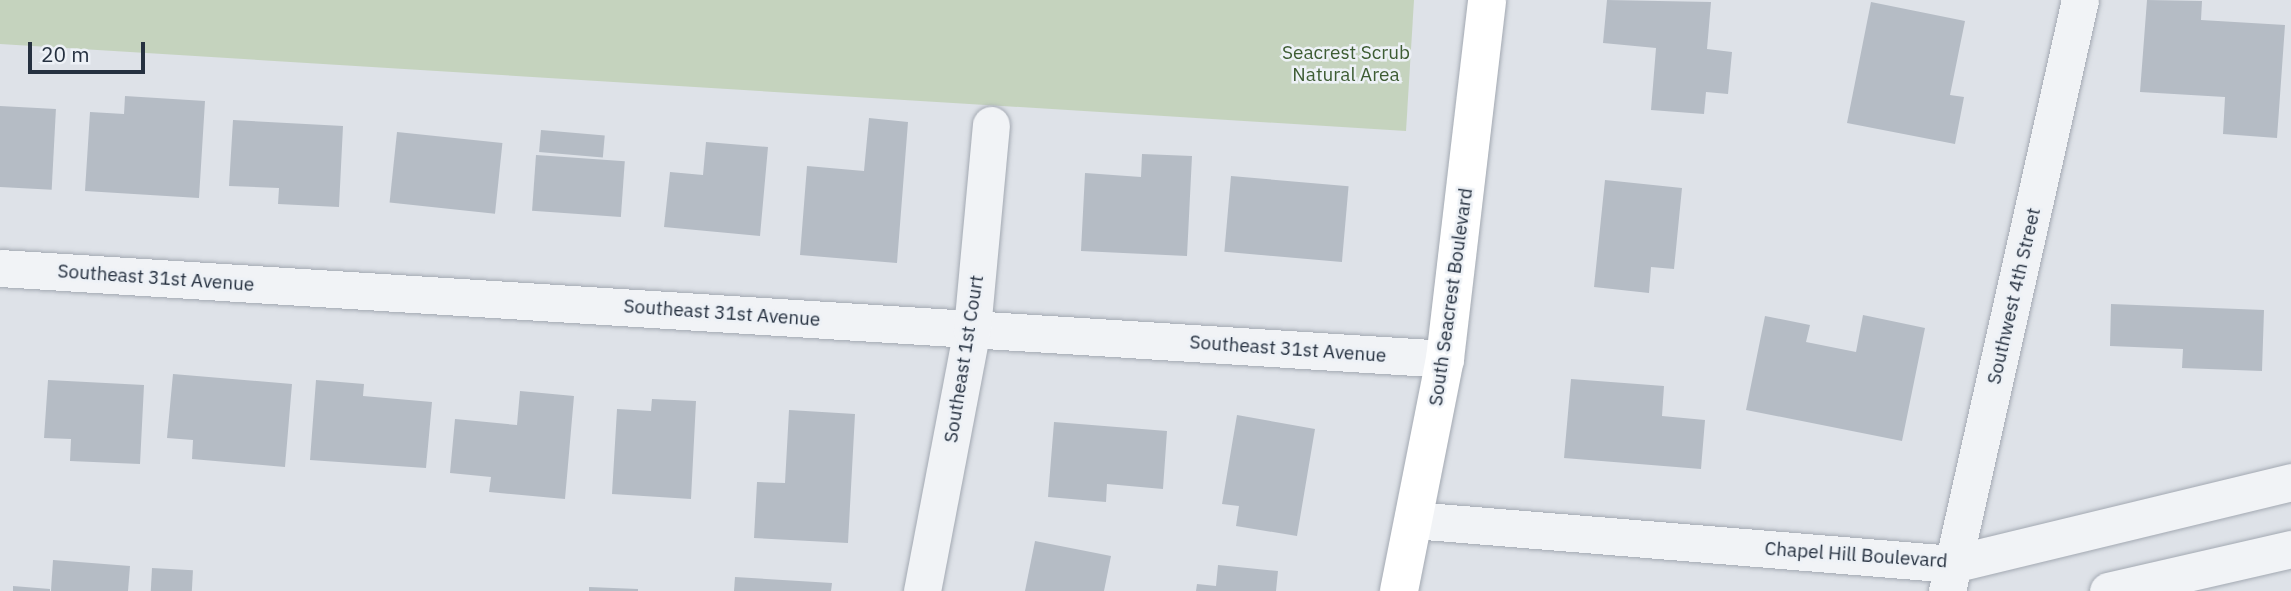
<!DOCTYPE html>
<html>
<head>
<meta charset="utf-8">
<style>
	body { margin:0 }
	#map { position:relative; width:2291px; height:591px; overflow:hidden; background:#dee2e8; font-family:"IBM Plex Sans",sans-serif }
	div>[style] { position:absolute }
	.green>* { inset:0; background:#c5d3be }
	.building>* { inset:0; background:#b5bcc5; transform-origin:0 0 }
	.roads { filter:drop-shadow(0 0 2px #a3a9b2) drop-shadow(0 0 2px #a3a9b2) }
	.street>* { height:37px; margin:-18.5px; padding:0 18.5px; transform-origin:18.5px; border-radius:18.5px; background:#f1f3f6 }
	.secondary>* { height:38px; margin:-19px; padding:0 19px; transform-origin:19px; border-radius:19px; background:#fff }
	span { translate:-50% -50%; white-space:nowrap; text-align:center; line-height:1.15; -webkit-text-stroke:5px #edf1f6; paint-order:stroke }
	.park-label { font-size:19px; color:#3d5c33 }
	.street-label { font-size:19px; color:#263140 }
	.scale { position:absolute; left:28px; top:42px; width:117px; height:32px; box-sizing:border-box; border:4px solid #263140; border-top:0; padding-left:9px; font-size:21px; line-height:24px; white-space:nowrap; color:#263140; -webkit-text-stroke:5px #edf1f6; paint-order:stroke }
</style>
</head>
<body>
<div id="map">
	<div class="green">
		<i style="clip-path:polygon(0 0,1414px 0,1406px 131px,0 44px)"></i>
	</div>
	<div class="building">
		<i style="clip-path:polygon(1607px 0,1711px 2px,1707px 49px,1732px 52px,1728px 94px,1706px 92px,1704px 114px,1651px 110px,1656px 48px,1603px 43px)"></i>
		<i style="clip-path:polygon(2147px 0,2202px 1px,2201px 20px,2285px 25px,2277px 138px,2223px 134px,2225px 97px,2140px 92px)"></i>
		<i style="clip-path:polygon(1871px 2px,1965px 21px,1950px 95px,1964px 97px,1955px 144px,1847px 123px)"></i>
		<i style="clip-path:polygon(125px 96px,205px 101px,199px 198px,85px 191px,90px 112px,124px 114px)"></i>
		<i style="left:0;top:106px;width:56px;height:81px;rotate:3deg"></i>
		<i style="clip-path:polygon(869px 118px,908px 122px,897px 263px,800px 255px,807px 166px,864px 171px)"></i>
		<i style="clip-path:polygon(233px 120px,343px 126px,339px 207px,278px 204px,279px 188px,229px 186px)"></i>
		<i style="left:541px;top:130px;width:64px;height:22px;rotate:5deg"></i>
		<i style="left:397px;top:132px;width:106px;height:71px;rotate:6deg"></i>
		<i style="clip-path:polygon(706px 142px,768px 147px,760px 236px,664px 227px,670px 172px,703px 175px)"></i>
		<i style="clip-path:polygon(1142px 154px,1192px 156px,1187px 256px,1081px 251px,1085px 173px,1141px 177px)"></i>
		<i style="left:536px;top:155px;width:89px;height:56px;rotate:4deg"></i>
		<i style="left:1231px;top:176px;width:118px;height:76px;rotate:5deg"></i>
		<i style="clip-path:polygon(1605px 180px,1682px 188px,1674px 269px,1651px 267px,1649px 293px,1594px 287px)"></i>
		<i style="clip-path:polygon(2111px 304px,2264px 310px,2262px 371px,2182px 368px,2183px 349px,2110px 346px)"></i>
		<i style="clip-path:polygon(1863px 315px,1925px 328px,1902px 441px,1746px 410px,1765px 316px,1810px 325px,1806px 342px,1856px 352px)"></i>
		<i style="clip-path:polygon(173px 374px,292px 384px,285px 467px,192px 459px,193px 440px,167px 438px)"></i>
		<i style="clip-path:polygon(1571px 379px,1664px 386px,1662px 416px,1705px 420px,1701px 469px,1564px 458px)"></i>
		<i style="clip-path:polygon(48px 380px,144px 385px,140px 464px,70px 461px,71px 439px,44px 438px)"></i>
		<i style="clip-path:polygon(316px 380px,364px 384px,363px 396px,432px 402px,426px 468px,310px 460px)"></i>
		<i style="clip-path:polygon(520px 391px,574px 396px,565px 499px,489px 492px,491px 477px,450px 473px,455px 419px,517px 425px)"></i>
		<i style="clip-path:polygon(652px 399px,696px 401px,691px 499px,612px 494px,617px 409px,651px 411px)"></i>
		<i style="clip-path:polygon(789px 410px,855px 414px,848px 543px,754px 538px,757px 482px,785px 483px)"></i>
		<i style="clip-path:polygon(1237px 415px,1315px 429px,1297px 536px,1236px 526px,1239px 506px,1222px 504px)"></i>
		<i style="clip-path:polygon(1054px 422px,1167px 431px,1163px 489px,1107px 484px,1106px 502px,1048px 497px)"></i>
		<i style="clip-path:polygon(1035px 541px,1111px 556px,1104px 591px,1025px 591px)"></i>
		<i style="clip-path:polygon(53px 560px,130px 566px,128px 591px,51px 591px)"></i>
		<i style="clip-path:polygon(1218px 565px,1278px 571px,1276px 591px,1196px 591px,1197px 584px,1216px 586px)"></i>
		<i style="left:152px;top:568px;width:41px;height:23px;rotate:3deg"></i>
		<i style="clip-path:polygon(735px 577px,832px 583px,831px 591px,734px 591px)"></i>
		<i style="clip-path:polygon(13px 586px,50px 589px,50px 591px,13px 591px)"></i>
		<i style="clip-path:polygon(589px 587px,638px 589px,638px 591px,589px 591px)"></i>
	</div>
	<div class="roads">
		<div class="street">
			<i style="left:0;top:268px;width:1448px;rotate:3.6deg"></i>
			<i style="left:1413px;top:520px;width:542px;rotate:4.66deg"></i>
			<i style="left:1953px;top:564px;width:348px;rotate:-13.6deg"></i>
			<i style="left:922px;top:591px;width:267px;rotate:-79.2deg"></i>
			<i style="left:972px;top:329px;width:205px;rotate:-84.7deg"></i>
			<i style="left:1947px;top:591px;width:606px;rotate:-77.32deg"></i>
			<i style="left:2108px;top:591px;width:188px;rotate:-12.9deg"></i>
		</div>
		<div class="secondary">
			<i style="left:1399px;top:591px;width:237px;rotate:-78.8deg"></i>
			<i style="left:1445px;top:359px;width:361px;rotate:-83.3deg"></i>
		</div>
	</div>
	<div class="park-label">
		<span style="left:1346px;top:64px">Seacrest Scrub<br>Natural Area</span>
	</div>
	<div class="street-label">
		<span style="left:156px;top:278px;rotate:4deg">Southeast 31st Avenue</span>
		<span style="left:2014px;top:296px;rotate:-77deg">Southwest 4th Street</span>
		<span style="left:1451px;top:297px;rotate:-82deg">South Seacrest Boulevard</span>
		<span style="left:722px;top:313px;rotate:4deg">Southeast 31st Avenue</span>
		<span style="left:1288px;top:349px;rotate:4deg">Southeast 31st Avenue</span>
		<span style="left:964px;top:359px;rotate:-81deg">Southeast 1st Court</span>
		<span style="left:1856px;top:555px;rotate:4deg">Chapel Hill Boulevard</span>
	</div>
	<div class="scale">20 m</div>
</div>
</body>
</html>
